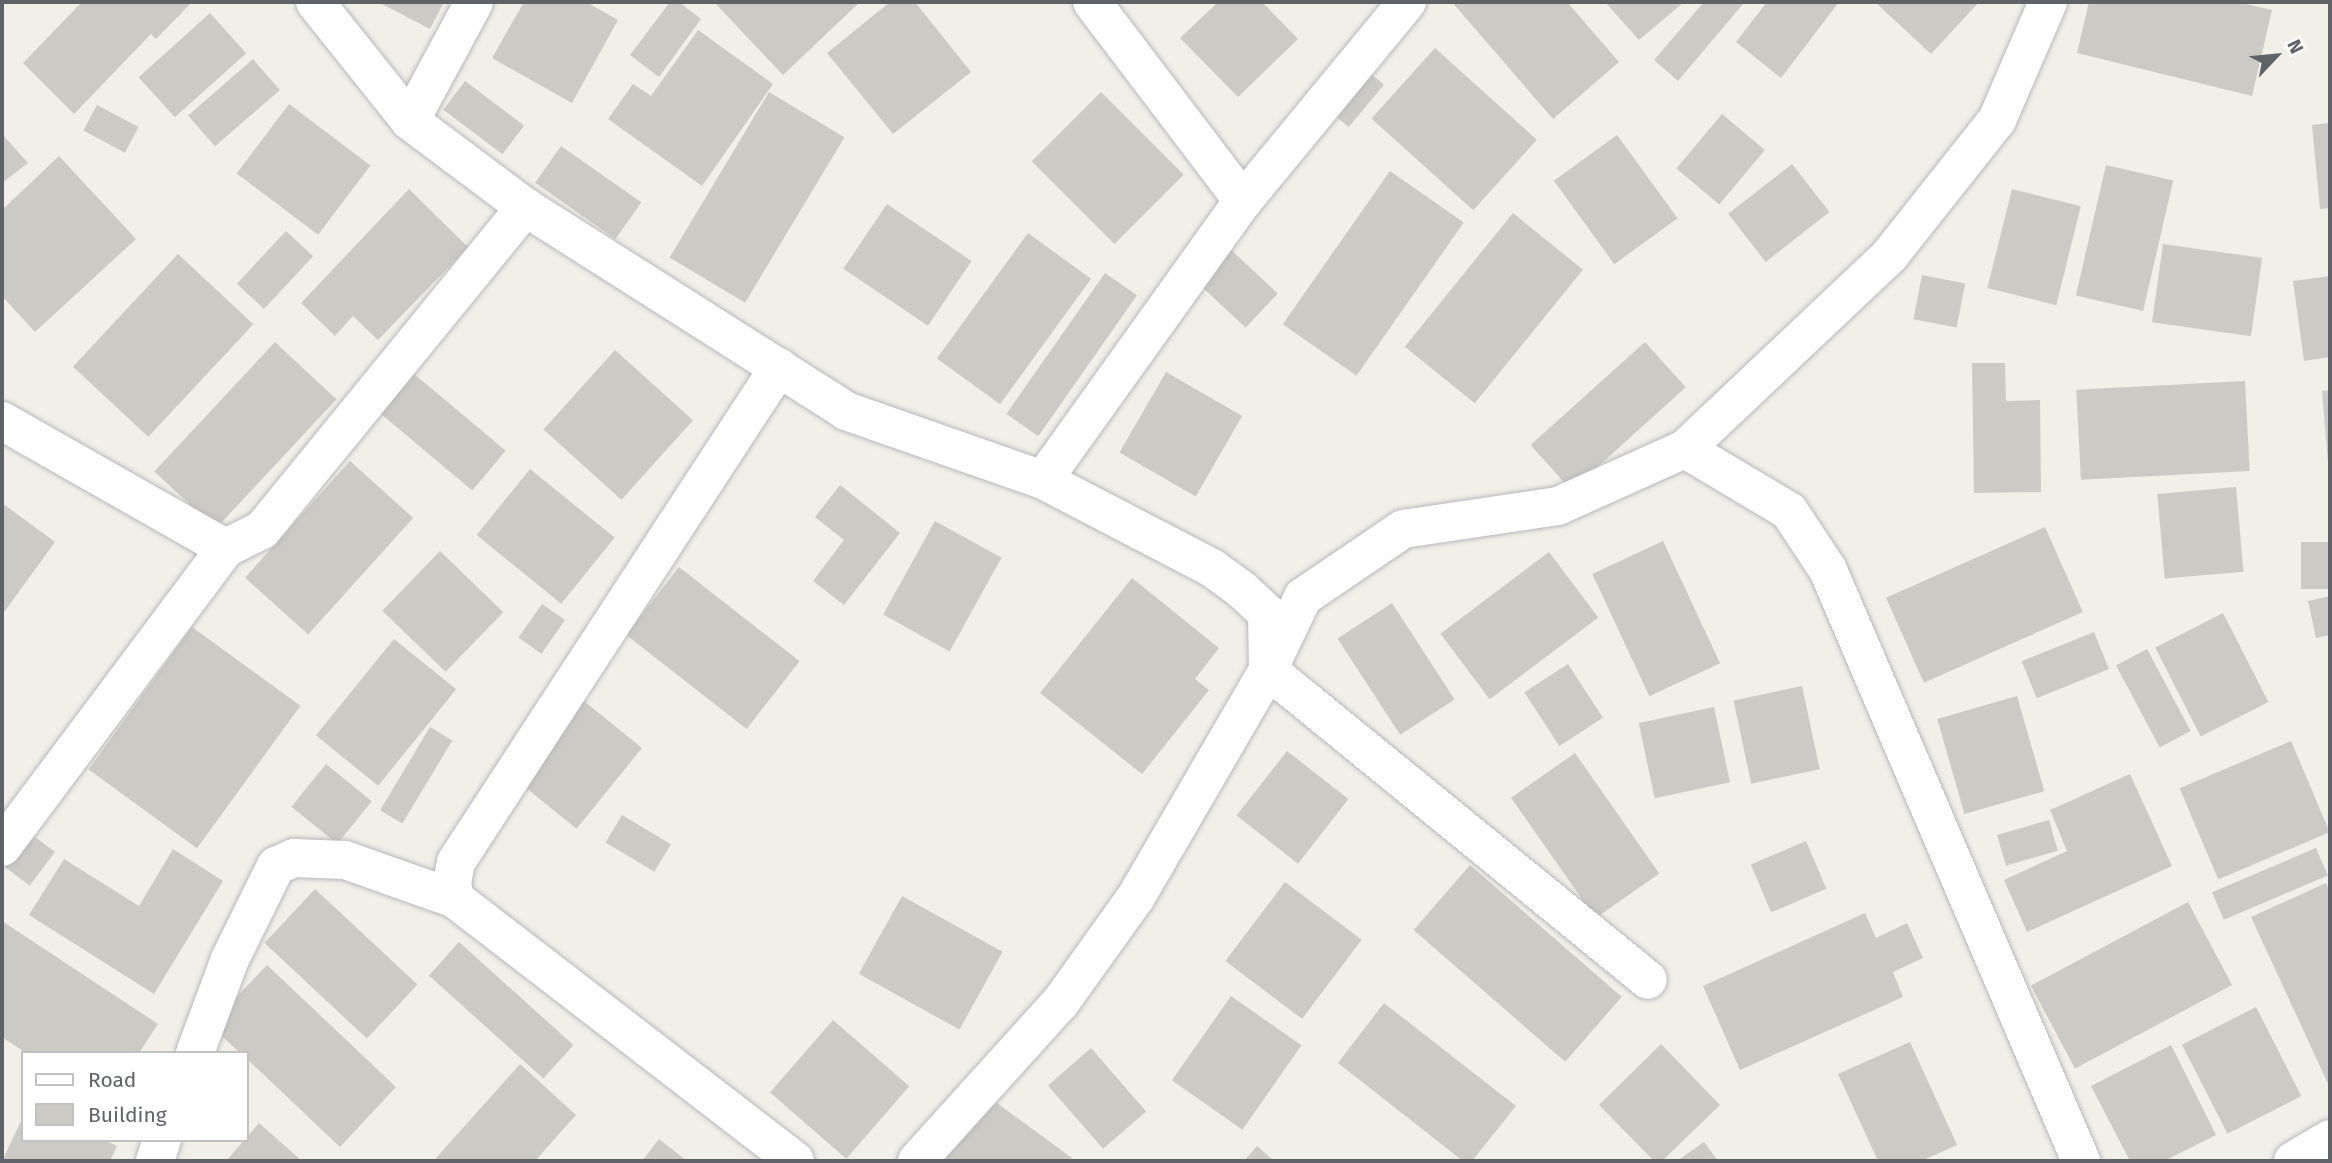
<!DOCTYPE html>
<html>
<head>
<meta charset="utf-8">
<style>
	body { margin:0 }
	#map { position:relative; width:2332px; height:1163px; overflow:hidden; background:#f1efe8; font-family:"Fira Sans",sans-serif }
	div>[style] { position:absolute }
	.building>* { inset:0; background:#cccac5; transform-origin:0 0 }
	.roads { filter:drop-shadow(0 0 2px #b5b8bc) drop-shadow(0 0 2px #b5b8bc) }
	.minor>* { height:38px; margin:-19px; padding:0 19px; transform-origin:19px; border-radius:19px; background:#fff }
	span { translate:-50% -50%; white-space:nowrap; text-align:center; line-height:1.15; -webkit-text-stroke:7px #fff; paint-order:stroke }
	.frame { position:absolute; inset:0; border:4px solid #5f6368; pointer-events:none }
	.legend { position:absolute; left:21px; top:1051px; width:228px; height:91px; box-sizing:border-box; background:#fff; border:2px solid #bfc1c3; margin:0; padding:9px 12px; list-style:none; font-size:21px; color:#5f6368 }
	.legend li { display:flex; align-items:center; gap:14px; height:35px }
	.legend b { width:35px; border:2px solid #bfc1c3 }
	.north { position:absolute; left:2241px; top:21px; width:70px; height:70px; -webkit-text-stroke:5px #fff; paint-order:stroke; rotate:64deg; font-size:19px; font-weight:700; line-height:28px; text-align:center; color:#5f6368 }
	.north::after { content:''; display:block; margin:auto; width:24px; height:32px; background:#5f6368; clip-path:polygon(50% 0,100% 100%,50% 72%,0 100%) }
</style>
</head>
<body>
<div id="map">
	<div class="building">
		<i style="clip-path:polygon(82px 2px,192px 2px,156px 39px,151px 34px,74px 114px,23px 63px)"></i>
		<i style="clip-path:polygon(378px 2px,444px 2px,430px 29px)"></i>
		<i style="clip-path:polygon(524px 2px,586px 2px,618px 20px,572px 103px,492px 58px)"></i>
		<i style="clip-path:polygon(670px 2px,679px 2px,701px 19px,659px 77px,630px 55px)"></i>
		<i style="clip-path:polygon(714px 2px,860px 2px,783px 75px)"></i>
		<i style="clip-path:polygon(890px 2px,915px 2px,971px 72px,893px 134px,827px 53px)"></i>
		<i style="clip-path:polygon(1218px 2px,1262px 2px,1298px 39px,1238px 97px,1180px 38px)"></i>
		<i style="clip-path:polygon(1452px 2px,1567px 2px,1619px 62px,1553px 119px)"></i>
		<i style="clip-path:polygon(1605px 2px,1684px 2px,1639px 40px)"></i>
		<i style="clip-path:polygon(1704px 2px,1743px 4px,1678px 81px,1654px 60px)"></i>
		<i style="clip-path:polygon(1767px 2px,1839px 2px,1781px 78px,1736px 42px)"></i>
		<i style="clip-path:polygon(1875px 2px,1979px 2px,1931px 54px)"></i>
		<i style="clip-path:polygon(2089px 2px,2238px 2px,2272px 10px,2252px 96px,2077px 53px)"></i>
		<i style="left:210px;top:13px;width:54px;height:96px;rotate:48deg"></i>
		<i style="clip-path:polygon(698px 30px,773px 84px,702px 186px,608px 119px,633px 84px,651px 96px)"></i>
		<i style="left:1435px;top:48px;width:137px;height:95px;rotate:42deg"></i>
		<i style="left:253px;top:59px;width:41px;height:86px;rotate:49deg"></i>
		<i style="left:1358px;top:63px;width:34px;height:55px;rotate:40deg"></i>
		<i style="left:465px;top:81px;width:74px;height:36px;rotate:37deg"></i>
		<i style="left:769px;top:92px;width:88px;height:193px;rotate:31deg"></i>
		<i style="left:1101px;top:92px;width:117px;height:98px;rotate:45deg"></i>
		<i style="left:289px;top:104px;width:102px;height:87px;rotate:37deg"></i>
		<i style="left:97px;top:105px;width:47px;height:29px;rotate:28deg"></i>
		<i style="left:1722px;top:114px;width:56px;height:71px;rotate:40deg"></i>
		<i style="clip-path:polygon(2330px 123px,2330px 208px,2320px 209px,2312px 125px)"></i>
		<i style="clip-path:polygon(2px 134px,28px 163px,2px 183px)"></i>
		<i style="left:1617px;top:135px;width:103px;height:78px;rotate:54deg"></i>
		<i style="left:561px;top:146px;width:98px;height:45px;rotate:35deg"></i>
		<i style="clip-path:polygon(59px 156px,136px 239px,35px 332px,2px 296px,2px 210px)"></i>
		<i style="left:1792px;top:164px;width:61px;height:81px;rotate:52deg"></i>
		<i style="left:2106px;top:165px;width:69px;height:134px;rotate:13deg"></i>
		<i style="left:1390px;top:171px;width:90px;height:187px;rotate:35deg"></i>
		<i style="clip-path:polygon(409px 189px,468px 247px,378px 340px,353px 316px,335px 336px,301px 303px)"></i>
		<i style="left:2012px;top:189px;width:71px;height:102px;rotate:14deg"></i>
		<i style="left:887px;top:204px;width:102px;height:78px;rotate:34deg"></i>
		<i style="left:1513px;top:213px;width:90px;height:172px;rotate:39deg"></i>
		<i style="left:286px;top:231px;width:37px;height:72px;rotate:43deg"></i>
		<i style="left:1028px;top:233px;width:78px;height:155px;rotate:36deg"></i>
		<i style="left:2163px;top:244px;width:100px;height:79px;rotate:8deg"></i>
		<i style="left:1228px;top:247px;width:68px;height:47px;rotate:43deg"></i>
		<i style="left:178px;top:254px;width:103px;height:154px;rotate:43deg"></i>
		<i style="left:1105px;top:273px;width:39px;height:172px;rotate:35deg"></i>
		<i style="left:1922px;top:275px;width:44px;height:45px;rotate:11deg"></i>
		<i style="clip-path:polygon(2330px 276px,2330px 357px,2304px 361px,2293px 281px)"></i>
		<i style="left:275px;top:342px;width:84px;height:177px;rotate:43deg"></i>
		<i style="left:1645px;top:342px;width:61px;height:154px;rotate:48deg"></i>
		<i style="left:615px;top:350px;width:105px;height:107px;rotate:42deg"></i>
		<i style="clip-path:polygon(1972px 363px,2005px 363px,2006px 401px,2040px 400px,2041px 492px,1974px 493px)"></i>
		<i style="left:1166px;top:372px;width:88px;height:93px;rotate:30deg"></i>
		<i style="left:413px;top:373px;width:121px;height:52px;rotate:40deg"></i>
		<i style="left:2245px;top:381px;width:90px;height:169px;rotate:87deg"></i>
		<i style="clip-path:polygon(2330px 390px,2330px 463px,2328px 463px,2322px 391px)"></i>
		<i style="left:350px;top:461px;width:85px;height:157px;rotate:42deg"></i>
		<i style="left:530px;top:469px;width:109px;height:85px;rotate:39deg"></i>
		<i style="clip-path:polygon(840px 485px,900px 533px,844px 605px,813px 581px,844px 540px,815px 517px)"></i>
		<i style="left:2236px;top:487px;width:85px;height:79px;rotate:85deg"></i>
		<i style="clip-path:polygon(2px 503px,55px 542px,2px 615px)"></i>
		<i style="left:935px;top:521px;width:76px;height:107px;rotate:29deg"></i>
		<i style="left:2045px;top:527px;width:93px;height:174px;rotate:66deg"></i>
		<i style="left:1663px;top:541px;width:135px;height:78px;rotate:65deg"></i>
		<i style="left:2330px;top:542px;width:47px;height:29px;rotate:90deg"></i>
		<i style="left:440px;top:551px;width:88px;height:83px;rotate:44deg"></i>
		<i style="left:1549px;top:552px;width:82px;height:136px;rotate:53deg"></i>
		<i style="left:679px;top:567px;width:153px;height:86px;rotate:38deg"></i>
		<i style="clip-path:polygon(1132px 578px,1219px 648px,1195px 679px,1209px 690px,1142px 774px,1040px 693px)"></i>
		<i style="clip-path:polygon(2330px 596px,2330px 635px,2316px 638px,2308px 601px)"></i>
		<i style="left:1392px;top:603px;width:115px;height:65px;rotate:57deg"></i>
		<i style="left:542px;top:604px;width:28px;height:41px;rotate:35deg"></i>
		<i style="left:2223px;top:613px;width:100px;height:76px;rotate:63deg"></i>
		<i style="left:192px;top:627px;width:134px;height:176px;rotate:36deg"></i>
		<i style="left:2094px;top:632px;width:40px;height:78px;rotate:68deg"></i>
		<i style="left:394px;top:639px;width:80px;height:124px;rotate:39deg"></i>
		<i style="left:2147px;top:649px;width:93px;height:35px;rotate:62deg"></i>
		<i style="left:1568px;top:664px;width:64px;height:52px;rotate:57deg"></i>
		<i style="left:1802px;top:686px;width:85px;height:70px;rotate:78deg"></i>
		<i style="left:2017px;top:696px;width:99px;height:83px;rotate:74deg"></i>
		<i style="left:579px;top:697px;width:81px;height:104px;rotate:39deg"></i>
		<i style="left:1714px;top:707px;width:77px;height:77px;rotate:78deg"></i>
		<i style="left:430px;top:727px;width:26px;height:97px;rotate:31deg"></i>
		<i style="left:2291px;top:741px;width:99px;height:121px;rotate:67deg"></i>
		<i style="left:1287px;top:751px;width:78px;height:82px;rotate:38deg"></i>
		<i style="left:1575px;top:753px;width:147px;height:78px;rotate:55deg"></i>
		<i style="left:326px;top:764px;width:59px;height:55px;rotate:39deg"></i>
		<i style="clip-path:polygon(2130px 774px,2172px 866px,2027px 932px,2004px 880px,2067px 851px,2050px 810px)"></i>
		<i style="left:622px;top:815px;width:57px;height:32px;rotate:31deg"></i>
		<i style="left:2049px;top:820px;width:32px;height:54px;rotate:74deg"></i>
		<i style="left:31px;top:834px;width:30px;height:42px;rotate:37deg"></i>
		<i style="left:1806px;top:841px;width:52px;height:60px;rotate:67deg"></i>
		<i style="left:2316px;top:848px;width:30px;height:113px;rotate:67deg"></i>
		<i style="clip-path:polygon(173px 849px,223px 881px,154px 994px,29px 915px,64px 859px,139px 906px)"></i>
		<i style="left:1470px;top:865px;width:201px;height:86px;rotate:41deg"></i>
		<i style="left:1285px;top:882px;width:96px;height:99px;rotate:37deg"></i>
		<i style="clip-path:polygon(2326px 883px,2330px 892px,2330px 1088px,2251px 917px)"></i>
		<i style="left:315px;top:889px;width:140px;height:74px;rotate:43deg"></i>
		<i style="left:902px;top:896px;width:115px;height:89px;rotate:29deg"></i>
		<i style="left:2188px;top:902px;width:94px;height:178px;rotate:62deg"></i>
		<i style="clip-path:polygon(1865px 913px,1876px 938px,1907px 923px,1923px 958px,1893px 972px,1903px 997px,1740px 1070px,1703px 986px)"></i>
		<i style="clip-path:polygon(2px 921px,158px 1024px,139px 1053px,26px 1053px,2px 1037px)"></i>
		<i style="left:459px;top:942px;width:154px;height:45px;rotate:42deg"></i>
		<i style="clip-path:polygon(267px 965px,396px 1087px,340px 1147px,247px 1059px,247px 1053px,240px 1053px,210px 1025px)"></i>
		<i style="left:1231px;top:996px;width:86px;height:103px;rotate:35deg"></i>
		<i style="clip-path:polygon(1384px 1003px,1516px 1106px,1472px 1161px,1463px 1161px,1338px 1063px)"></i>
		<i style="left:2256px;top:1007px;width:100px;height:83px;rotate:63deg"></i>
		<i style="left:833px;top:1020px;width:101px;height:96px;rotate:41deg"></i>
		<i style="clip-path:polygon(1910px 1042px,1957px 1145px,1921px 1161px,1878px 1161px,1838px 1074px)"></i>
		<i style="clip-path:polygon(1661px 1044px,1720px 1105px,1662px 1161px,1654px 1161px,1599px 1105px)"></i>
		<i style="clip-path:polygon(2171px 1045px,2216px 1135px,2164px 1161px,2130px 1161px,2091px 1086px)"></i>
		<i style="left:1091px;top:1048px;width:84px;height:57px;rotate:49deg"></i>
		<i style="clip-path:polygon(520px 1064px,576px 1115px,535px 1161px,439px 1161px,436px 1158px)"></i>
		<i style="clip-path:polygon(983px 1093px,1072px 1158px,1069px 1161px,934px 1161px)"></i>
		<i style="clip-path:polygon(23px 1117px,23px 1140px,105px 1140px,117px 1146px,110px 1161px,2px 1161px)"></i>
		<i style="clip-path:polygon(259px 1123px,302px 1161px,226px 1161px)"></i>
		<i style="clip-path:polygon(659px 1139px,687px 1161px,642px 1161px)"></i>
		<i style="clip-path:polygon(1704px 1142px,1718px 1161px,1677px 1161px)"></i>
		<i style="clip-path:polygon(1257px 1146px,1274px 1161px,1244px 1161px)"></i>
	</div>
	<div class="roads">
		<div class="minor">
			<i style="left:315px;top:2px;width:152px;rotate:51.4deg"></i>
			<i style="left:410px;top:121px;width:144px;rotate:36.8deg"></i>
			<i style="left:525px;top:207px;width:380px;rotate:32.4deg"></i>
			<i style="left:846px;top:411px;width:209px;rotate:19.3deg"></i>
			<i style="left:1043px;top:480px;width:191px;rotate:27.5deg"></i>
			<i style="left:1212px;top:568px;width:36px;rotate:36deg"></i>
			<i style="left:1241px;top:589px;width:35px;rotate:43deg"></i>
			<i style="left:1267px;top:613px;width:57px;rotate:89deg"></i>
			<i style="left:1268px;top:670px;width:490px;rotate:39.2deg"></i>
			<i style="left:1092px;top:2px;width:250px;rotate:52.8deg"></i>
			<i style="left:410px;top:121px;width:135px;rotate:-61.7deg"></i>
			<i style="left:2px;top:421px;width:257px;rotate:29.6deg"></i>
			<i style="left:1685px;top:449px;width:121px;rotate:30.8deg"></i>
			<i style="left:1789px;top:511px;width:71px;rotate:56.5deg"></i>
			<i style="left:1828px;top:570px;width:643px;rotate:66.82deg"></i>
			<i style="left:1043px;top:480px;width:343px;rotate:-54.4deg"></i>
			<i style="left:1243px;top:201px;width:258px;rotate:-50.5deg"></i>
			<i style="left:2px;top:847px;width:374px;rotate:-53.2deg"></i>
			<i style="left:226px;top:548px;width:40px;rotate:-26.6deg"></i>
			<i style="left:262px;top:530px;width:417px;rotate:-50.8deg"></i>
			<i style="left:455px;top:899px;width:16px;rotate:-101deg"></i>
			<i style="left:452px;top:883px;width:21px;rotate:-79deg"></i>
			<i style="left:456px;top:862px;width:591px;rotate:-56.87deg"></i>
			<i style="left:195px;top:1053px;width:100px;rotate:-69.6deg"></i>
			<i style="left:230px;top:959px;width:104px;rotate:-63.7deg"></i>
			<i style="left:276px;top:866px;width:20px;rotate:-24deg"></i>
			<i style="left:294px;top:858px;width:51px;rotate:2.2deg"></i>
			<i style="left:345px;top:860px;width:117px;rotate:19.5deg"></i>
			<i style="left:455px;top:899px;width:429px;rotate:37.6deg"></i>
			<i style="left:155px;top:1161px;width:22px;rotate:-72deg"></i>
			<i style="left:917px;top:1161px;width:213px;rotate:-47.9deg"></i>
			<i style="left:1060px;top:1003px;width:130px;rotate:-54.4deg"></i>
			<i style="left:1136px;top:897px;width:263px;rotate:-59.8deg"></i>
			<i style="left:1268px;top:670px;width:81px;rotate:-64.4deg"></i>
			<i style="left:1303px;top:597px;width:121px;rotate:-34.2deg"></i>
			<i style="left:1403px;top:529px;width:157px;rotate:-8.4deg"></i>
			<i style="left:1558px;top:506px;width:139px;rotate:-24.2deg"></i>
			<i style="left:1685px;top:449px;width:282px;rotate:-43.4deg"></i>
			<i style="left:1890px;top:255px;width:172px;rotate:-51.6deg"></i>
			<i style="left:1997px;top:120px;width:129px;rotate:-66.6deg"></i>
			<i style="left:2293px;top:1161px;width:43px;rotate:-30.7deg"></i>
		</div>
	</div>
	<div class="frame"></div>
	<ul class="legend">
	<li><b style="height:9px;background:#fff"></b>Road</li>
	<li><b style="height:19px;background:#cccac5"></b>Building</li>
	</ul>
	<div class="north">N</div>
</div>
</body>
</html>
